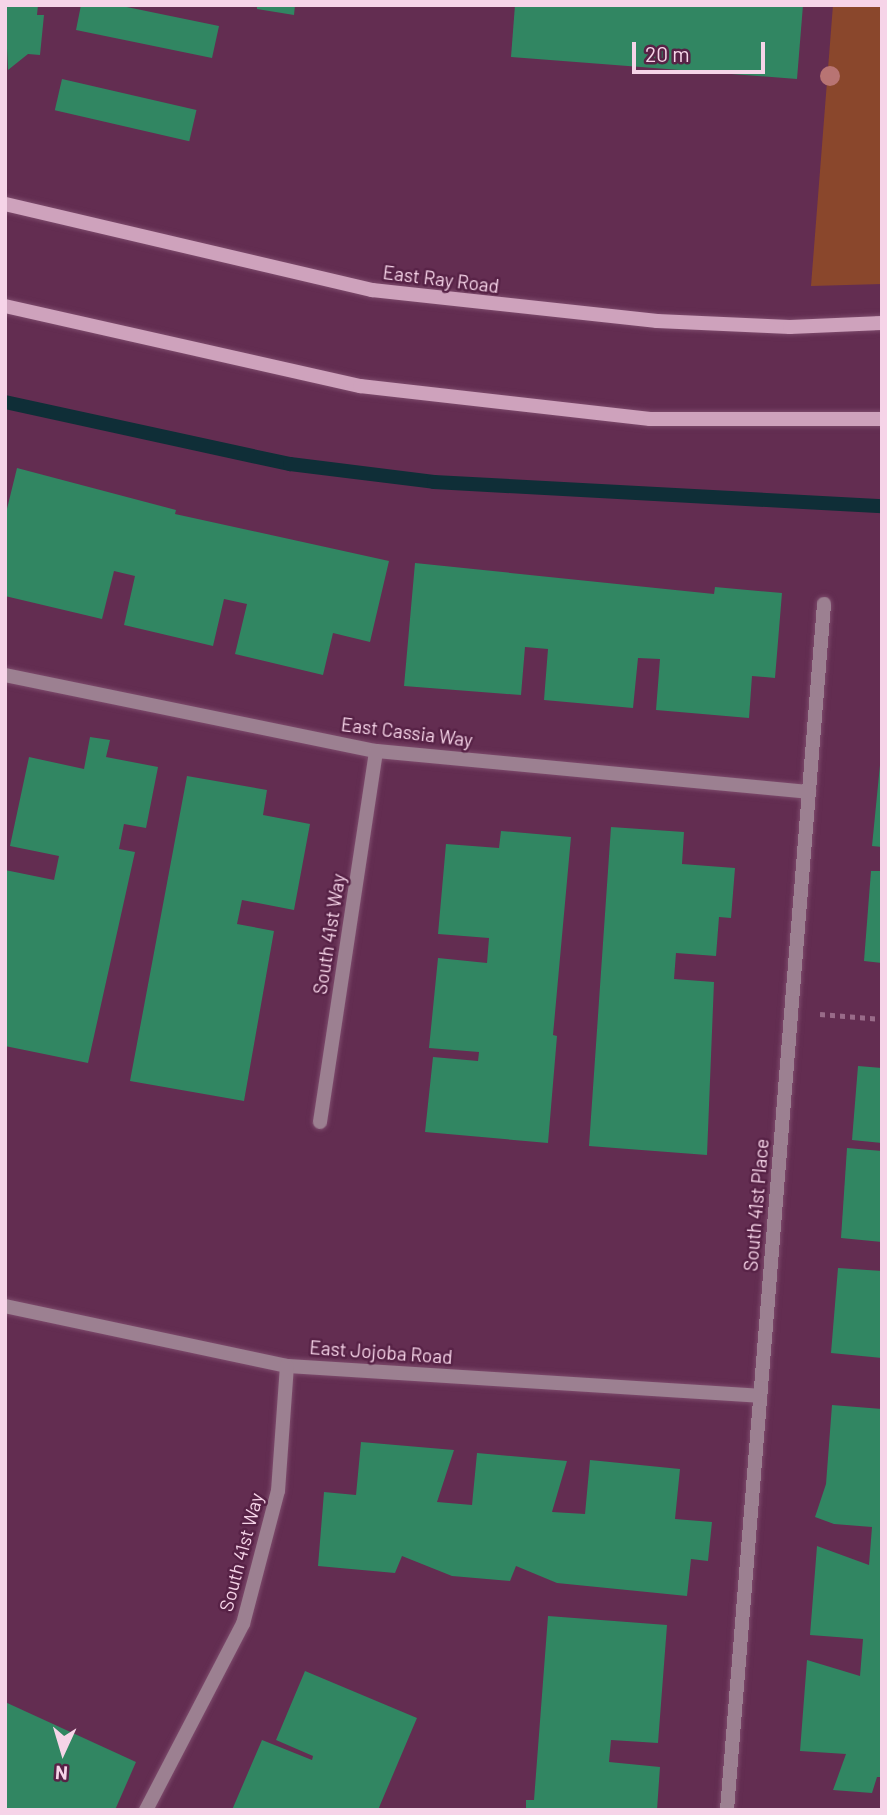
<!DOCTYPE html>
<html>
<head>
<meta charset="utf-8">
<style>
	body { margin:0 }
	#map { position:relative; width:887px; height:1815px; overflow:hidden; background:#632d51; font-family:Barlow,sans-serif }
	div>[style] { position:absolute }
	.green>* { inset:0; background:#8a472c }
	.stream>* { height:14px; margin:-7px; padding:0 7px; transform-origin:7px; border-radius:7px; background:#0f2e37 }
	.building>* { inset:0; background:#318662; transform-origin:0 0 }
	.path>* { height:4.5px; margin-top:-2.25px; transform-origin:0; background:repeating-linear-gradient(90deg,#996b89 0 5px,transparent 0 10px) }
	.roads { filter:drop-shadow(0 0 2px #7d4b6c) drop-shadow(0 0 2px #7d4b6c) }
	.minor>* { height:14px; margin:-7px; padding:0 7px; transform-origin:7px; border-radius:7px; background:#9c8091 }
	.secondary>* { height:14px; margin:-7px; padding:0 7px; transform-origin:7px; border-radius:7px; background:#cea2bc }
	.trees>* { width:20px; height:20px; margin:-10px; border-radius:50%; background:#b87473 }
	span { translate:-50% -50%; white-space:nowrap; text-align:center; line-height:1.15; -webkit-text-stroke:5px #572246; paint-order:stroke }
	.street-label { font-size:19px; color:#f6d4e8 }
	.frame { position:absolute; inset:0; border:7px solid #f6d4e8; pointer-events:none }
	.north { position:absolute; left:28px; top:1717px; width:70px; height:70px; -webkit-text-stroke:5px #572246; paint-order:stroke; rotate:184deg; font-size:19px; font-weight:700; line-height:28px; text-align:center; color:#f6d4e8 }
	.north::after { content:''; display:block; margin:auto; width:24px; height:32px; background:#f6d4e8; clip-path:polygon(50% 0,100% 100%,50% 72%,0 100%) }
	.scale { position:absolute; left:632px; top:42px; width:133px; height:32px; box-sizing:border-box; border:4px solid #f6d4e8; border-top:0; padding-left:9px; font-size:21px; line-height:24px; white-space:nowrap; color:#f6d4e8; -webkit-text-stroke:5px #572246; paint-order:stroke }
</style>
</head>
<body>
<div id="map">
	<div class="green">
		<i style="clip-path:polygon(833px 5px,882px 5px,882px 284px,811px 286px)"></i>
	</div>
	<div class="stream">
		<i style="left:5px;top:402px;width:292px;rotate:12.3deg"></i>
		<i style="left:290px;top:464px;width:145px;rotate:7.1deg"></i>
		<i style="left:434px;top:482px;width:449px;rotate:3.1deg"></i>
	</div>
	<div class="building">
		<i style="clip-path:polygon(5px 5px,38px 5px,37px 15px,44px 15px,40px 55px,28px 54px,8px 70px)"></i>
		<i style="clip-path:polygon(81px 5px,117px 5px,219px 26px,212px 58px,76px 30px)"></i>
		<i style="clip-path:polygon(257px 5px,295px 5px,294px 15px,257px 9px)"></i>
		<i style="clip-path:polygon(515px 5px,803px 5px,797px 79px,511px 57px)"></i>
		<i style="left:62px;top:79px;width:138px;height:32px;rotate:13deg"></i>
		<i style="clip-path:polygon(17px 468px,176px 510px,175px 514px,389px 561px,370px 642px,333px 633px,323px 675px,235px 654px,247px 604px,224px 599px,213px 646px,124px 625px,135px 576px,114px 571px,102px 619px,5px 596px,5px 517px)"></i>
		<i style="clip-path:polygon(415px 563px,714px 594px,715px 587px,782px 593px,775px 678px,752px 676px,749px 718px,656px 710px,660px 659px,638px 658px,633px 708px,544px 700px,548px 649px,525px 647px,521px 695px,404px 686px)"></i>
		<i style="clip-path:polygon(90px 737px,110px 740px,106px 757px,158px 767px,146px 828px,124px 824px,119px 849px,135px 852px,88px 1063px,5px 1046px,5px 870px,54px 880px,59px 856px,10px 846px,29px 757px,84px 769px)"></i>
		<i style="clip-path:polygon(880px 765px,882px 765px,882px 847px,872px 846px)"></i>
		<i style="clip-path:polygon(187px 776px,267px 790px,263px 815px,310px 824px,294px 910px,242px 900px,237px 924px,274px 931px,244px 1101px,130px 1081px)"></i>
		<i style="clip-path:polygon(611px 827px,684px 832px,682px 864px,735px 868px,731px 918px,719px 917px,716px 956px,676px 953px,674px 979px,714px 982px,707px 1155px,589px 1146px)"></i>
		<i style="clip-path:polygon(501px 831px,571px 837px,553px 1035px,557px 1036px,548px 1143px,425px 1132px,433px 1057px,478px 1061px,479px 1052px,429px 1048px,438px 958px,487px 963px,489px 938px,438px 934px,446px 844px,499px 848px)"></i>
		<i style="clip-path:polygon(871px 871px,882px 871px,882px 963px,864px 961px)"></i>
		<i style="clip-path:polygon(858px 1066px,882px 1068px,882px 1143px,852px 1140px)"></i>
		<i style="clip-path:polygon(847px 1148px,882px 1151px,882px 1242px,841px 1238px)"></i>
		<i style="clip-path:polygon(838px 1268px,882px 1271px,882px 1358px,831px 1353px)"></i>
		<i style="clip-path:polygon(832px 1405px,882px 1409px,882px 1777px,877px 1777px,872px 1793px,833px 1790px,846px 1754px,800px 1751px,807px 1660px,860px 1676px,863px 1639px,810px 1635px,817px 1546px,869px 1565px,872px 1527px,834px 1524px,815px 1517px,826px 1484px)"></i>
		<i style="clip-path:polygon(361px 1442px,454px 1450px,437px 1502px,472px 1505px,477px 1453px,567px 1461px,552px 1512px,585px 1514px,590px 1460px,680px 1469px,675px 1519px,712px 1522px,708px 1561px,691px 1559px,687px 1596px,557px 1583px,516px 1566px,510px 1581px,452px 1576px,402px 1556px,395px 1573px,318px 1566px,324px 1492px,356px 1495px)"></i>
		<i style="clip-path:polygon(548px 1616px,667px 1625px,658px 1743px,611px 1740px,609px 1762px,660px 1767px,657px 1810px,526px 1810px,526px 1800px,534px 1800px)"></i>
		<i style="clip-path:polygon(305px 1671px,417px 1718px,378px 1810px,232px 1810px,262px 1740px,312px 1760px,313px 1756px,276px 1740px)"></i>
		<i style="clip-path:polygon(5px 1702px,136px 1762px,115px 1810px,5px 1810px)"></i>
	</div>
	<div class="path">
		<i style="left:820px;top:1014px;width:62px;rotate:4.6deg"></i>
	</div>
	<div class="roads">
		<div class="minor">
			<i style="left:5px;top:675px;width:379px;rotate:11.6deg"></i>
			<i style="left:376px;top:751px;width:435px;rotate:5.4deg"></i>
			<i style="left:320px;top:1122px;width:375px;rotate:-81.4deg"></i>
			<i style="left:5px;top:1306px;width:288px;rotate:12deg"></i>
			<i style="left:287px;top:1366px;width:474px;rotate:3.6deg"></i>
			<i style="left:146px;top:1810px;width:210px;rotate:-62.5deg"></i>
			<i style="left:243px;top:1624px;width:138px;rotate:-75.3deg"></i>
			<i style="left:278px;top:1491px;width:125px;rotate:-85.9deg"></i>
			<i style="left:727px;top:1810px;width:1210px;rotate:-85.4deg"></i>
		</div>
		<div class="secondary">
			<i style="left:5px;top:204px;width:377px;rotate:13.2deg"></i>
			<i style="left:372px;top:290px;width:287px;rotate:6.2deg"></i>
			<i style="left:657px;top:321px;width:133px;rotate:2.6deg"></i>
			<i style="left:790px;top:327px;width:92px;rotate:-2.5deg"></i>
			<i style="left:5px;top:306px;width:364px;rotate:12.7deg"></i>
			<i style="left:360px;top:386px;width:292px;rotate:6.5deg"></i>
			<i style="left:650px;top:419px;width:232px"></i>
		</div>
	</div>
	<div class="trees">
		<i style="left:830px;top:76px"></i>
	</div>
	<div class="street-label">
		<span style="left:441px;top:279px;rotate:7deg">East Ray Road</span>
		<span style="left:407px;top:732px;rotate:7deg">East Cassia Way</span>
		<span style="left:329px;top:934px;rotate:-81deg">South 41st Way</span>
		<span style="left:756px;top:1205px;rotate:-85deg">South 41st Place</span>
		<span style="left:381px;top:1352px;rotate:4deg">East Jojoba Road</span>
		<span style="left:241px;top:1552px;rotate:-75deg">South 41st Way</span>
	</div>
	<div class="frame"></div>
	<div class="north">N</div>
	<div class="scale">20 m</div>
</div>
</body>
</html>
